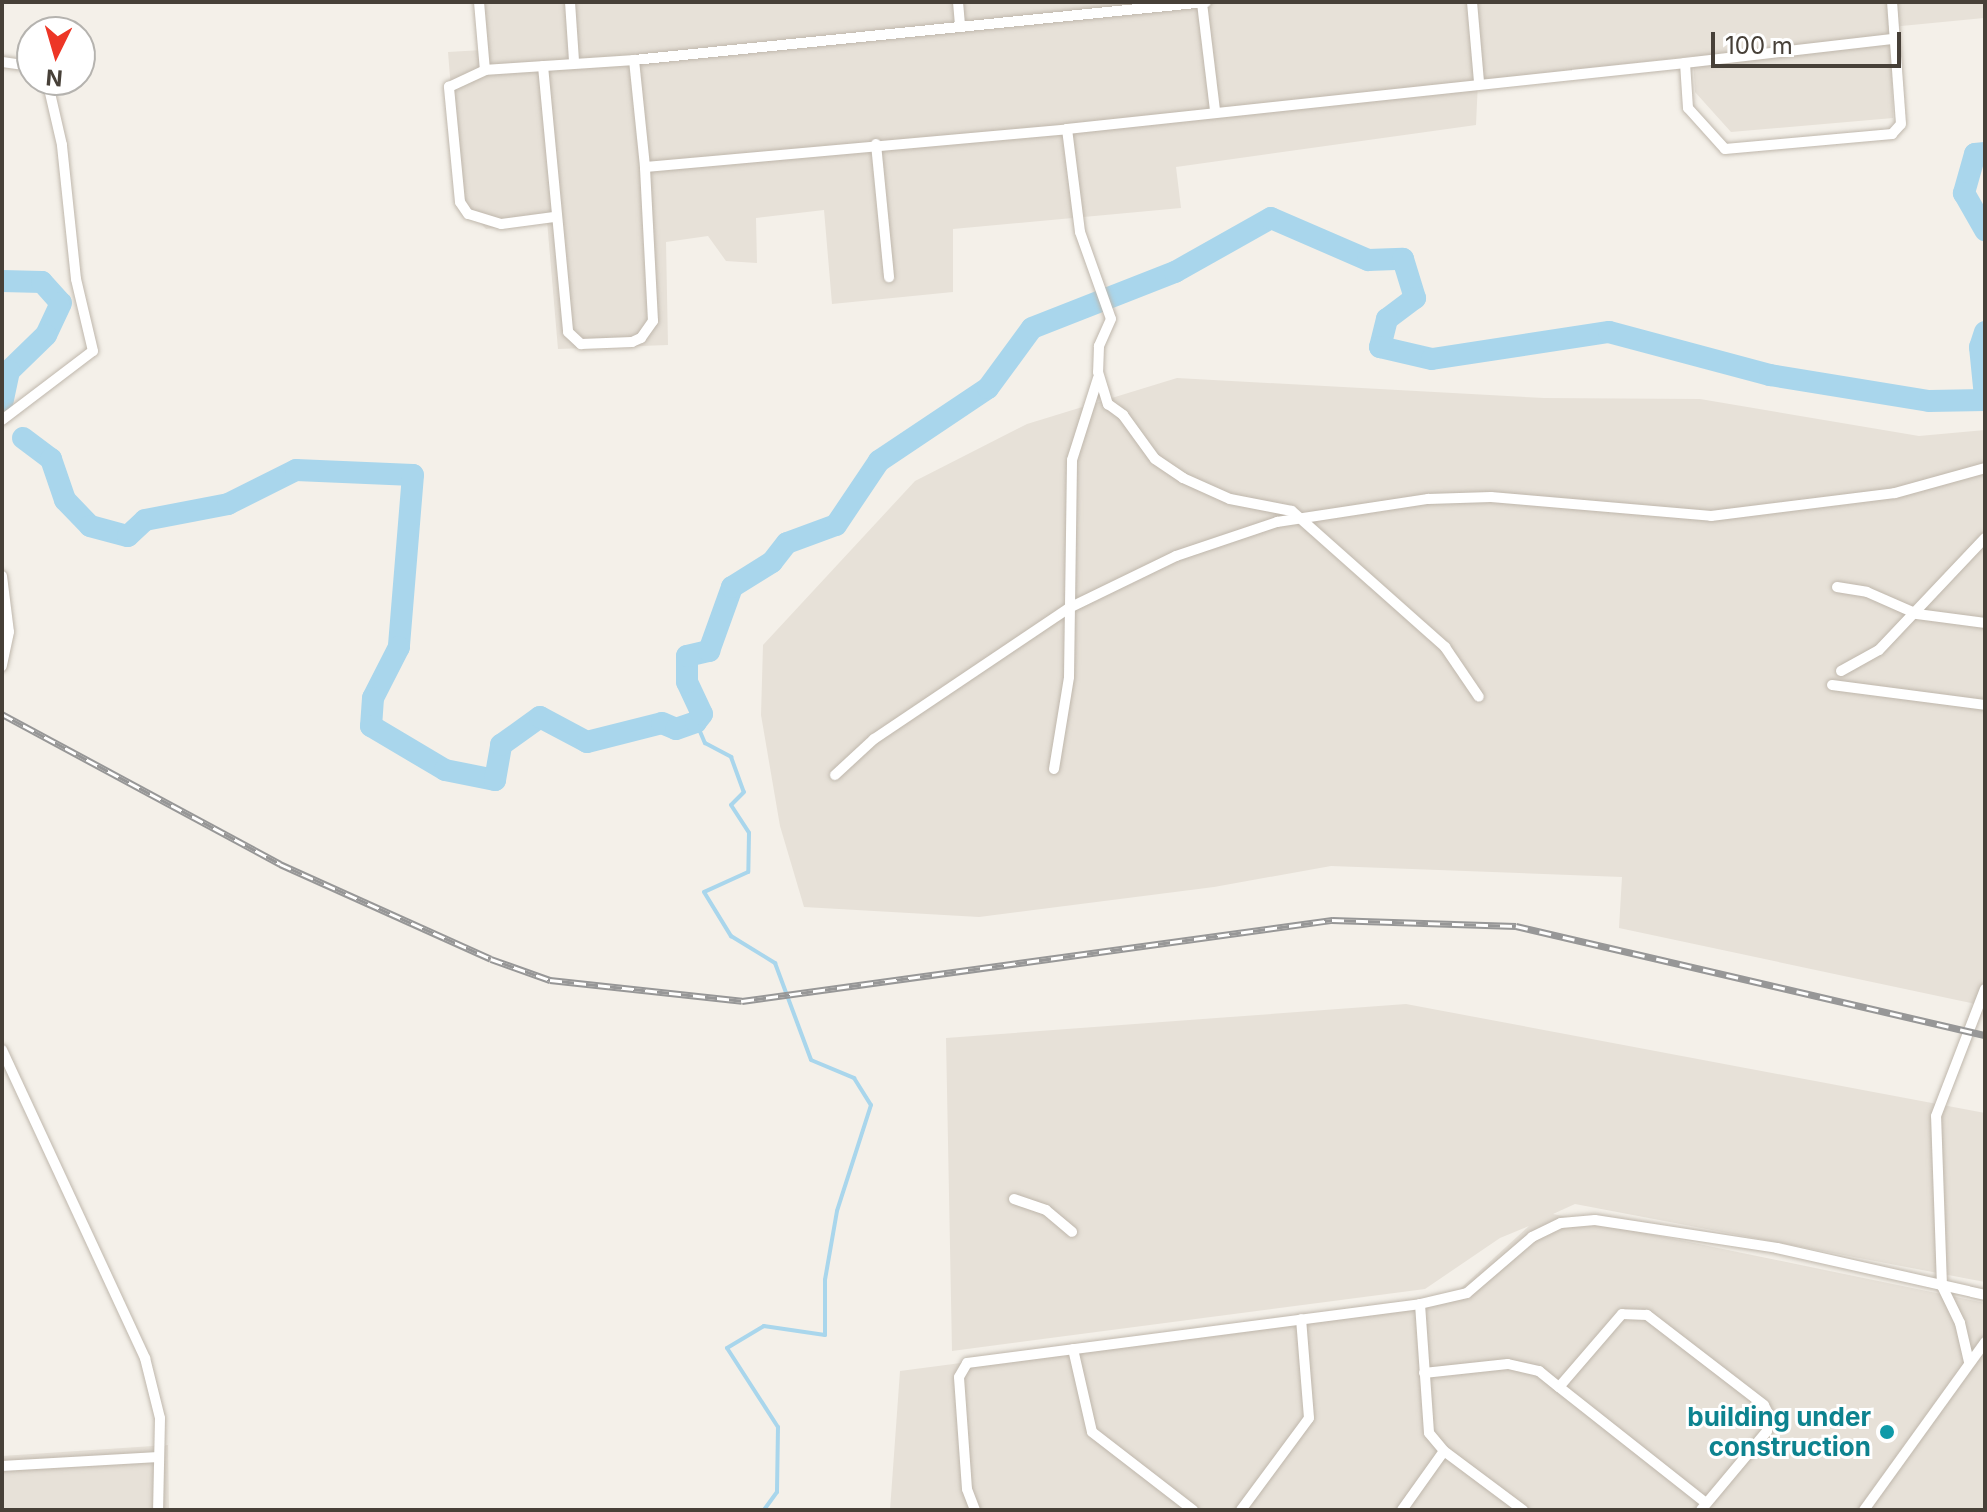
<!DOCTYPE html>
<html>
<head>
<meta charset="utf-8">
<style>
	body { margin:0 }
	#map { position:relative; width:1987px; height:1512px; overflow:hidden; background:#f4f0e9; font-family:Inter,sans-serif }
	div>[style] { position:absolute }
	.residential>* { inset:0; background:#e7e1d8 }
	.stream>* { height:4px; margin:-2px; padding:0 2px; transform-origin:2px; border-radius:2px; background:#a9d6ec }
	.river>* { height:22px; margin:-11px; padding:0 11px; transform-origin:11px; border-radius:11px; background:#a9d6ec }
	.roads { filter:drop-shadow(0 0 2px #bfb7ac) drop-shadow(0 0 2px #bfb7ac) }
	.minor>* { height:10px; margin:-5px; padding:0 5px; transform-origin:5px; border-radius:5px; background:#fff }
	.rail>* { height:7px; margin-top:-3.5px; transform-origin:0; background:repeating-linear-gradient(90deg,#fff 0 12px,#979797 0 24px); box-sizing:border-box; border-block:2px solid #979797 }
	.dots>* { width:22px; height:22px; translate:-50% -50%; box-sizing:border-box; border:4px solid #fff; border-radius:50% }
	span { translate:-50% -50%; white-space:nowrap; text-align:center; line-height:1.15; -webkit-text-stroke:6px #fff; paint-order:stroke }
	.culture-label { font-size:26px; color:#0d838f; font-weight:700 }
	.right { translate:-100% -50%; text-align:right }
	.frame { position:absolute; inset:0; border:4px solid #474038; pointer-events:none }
	.north { position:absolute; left:16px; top:16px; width:80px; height:80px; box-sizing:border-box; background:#fff; border:2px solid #b5b3af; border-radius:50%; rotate:185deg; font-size:22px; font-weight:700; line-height:32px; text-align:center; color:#474038 }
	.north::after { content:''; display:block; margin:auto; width:28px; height:36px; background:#ed3626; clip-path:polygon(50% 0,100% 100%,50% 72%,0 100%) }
	.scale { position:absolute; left:1711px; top:32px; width:190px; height:36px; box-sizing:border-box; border:4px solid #474038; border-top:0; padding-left:10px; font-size:24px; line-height:28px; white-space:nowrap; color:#474038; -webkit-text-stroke:6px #fff; paint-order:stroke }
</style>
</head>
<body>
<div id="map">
	<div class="residential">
		<i style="clip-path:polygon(477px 2px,1983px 2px,1984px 18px,1891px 27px,1893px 118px,1731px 132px,1695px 92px,1693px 56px,1478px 81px,1476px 125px,1176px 167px,1181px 208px,953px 229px,953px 292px,832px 304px,824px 210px,756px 218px,757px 263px,726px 261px,708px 236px,666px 242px,668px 345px,558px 349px,547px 221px,486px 229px,460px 202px,448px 52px,482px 50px)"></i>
		<i style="clip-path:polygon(1177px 378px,1544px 398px,1700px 399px,1919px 436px,1985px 430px,1985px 1006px,1619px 928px,1622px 877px,1331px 866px,1214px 887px,979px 917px,804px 907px,780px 826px,761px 715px,763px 645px,915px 481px,1027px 424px)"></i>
		<i style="clip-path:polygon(1406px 1004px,1985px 1113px,1985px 1282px,1575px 1204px,1553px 1214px,1985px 1303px,1985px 1510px,890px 1510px,900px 1371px,1449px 1299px,1529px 1226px,1500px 1238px,1425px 1289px,952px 1351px,946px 1038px)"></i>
		<i style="clip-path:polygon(168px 1445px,169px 1510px,2px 1510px,2px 1456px)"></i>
	</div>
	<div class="stream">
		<i style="left:696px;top:722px;width:23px;rotate:67deg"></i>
		<i style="left:705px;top:743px;width:30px;rotate:28deg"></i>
		<i style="left:731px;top:757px;width:37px;rotate:70deg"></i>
		<i style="left:744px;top:792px;width:18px;rotate:135deg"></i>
		<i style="left:731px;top:805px;width:33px;rotate:57deg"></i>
		<i style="left:749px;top:833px;width:39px;rotate:91deg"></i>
		<i style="left:748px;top:872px;width:48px;rotate:155.6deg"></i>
		<i style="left:704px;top:892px;width:52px;rotate:58.5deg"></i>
		<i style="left:731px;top:936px;width:52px;rotate:31.5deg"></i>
		<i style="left:775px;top:963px;width:103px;rotate:69.6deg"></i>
		<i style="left:811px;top:1060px;width:47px;rotate:22.7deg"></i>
		<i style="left:854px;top:1078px;width:32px;rotate:58deg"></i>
		<i style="left:871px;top:1105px;width:111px;rotate:107.8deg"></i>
		<i style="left:837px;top:1211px;width:70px;rotate:99.9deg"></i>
		<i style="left:825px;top:1280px;width:55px;rotate:90deg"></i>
		<i style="left:825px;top:1335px;width:62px;rotate:-171.6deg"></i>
		<i style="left:764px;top:1326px;width:43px;rotate:149.3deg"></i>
		<i style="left:727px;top:1348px;width:94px;rotate:57.2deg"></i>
		<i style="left:778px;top:1427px;width:65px;rotate:90.9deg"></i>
		<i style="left:777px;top:1492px;width:22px;rotate:126deg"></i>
	</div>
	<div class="river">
		<i style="left:1985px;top:153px;width:10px;rotate:174deg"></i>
		<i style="left:1975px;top:154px;width:41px;rotate:105.8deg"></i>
		<i style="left:1964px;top:193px;width:43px;rotate:60.4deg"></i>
		<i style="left:2px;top:281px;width:40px;rotate:1.4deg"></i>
		<i style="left:42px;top:282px;width:28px;rotate:48deg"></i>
		<i style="left:61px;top:303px;width:35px;rotate:115deg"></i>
		<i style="left:46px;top:335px;width:52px;rotate:135.8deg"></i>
		<i style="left:9px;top:371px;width:30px;rotate:102deg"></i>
		<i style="left:1985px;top:332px;width:16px;rotate:108deg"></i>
		<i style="left:1980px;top:347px;width:50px;rotate:84.3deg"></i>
		<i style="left:23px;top:438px;width:35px;rotate:37deg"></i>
		<i style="left:51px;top:459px;width:43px;rotate:71.1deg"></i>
		<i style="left:65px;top:500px;width:36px;rotate:46deg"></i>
		<i style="left:90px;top:526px;width:39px;rotate:15deg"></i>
		<i style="left:128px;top:536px;width:23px;rotate:-43deg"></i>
		<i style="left:145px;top:520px;width:85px;rotate:-10.9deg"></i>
		<i style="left:228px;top:504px;width:76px;rotate:-26.6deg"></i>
		<i style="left:296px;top:470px;width:117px;rotate:2.4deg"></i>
		<i style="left:413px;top:475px;width:173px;rotate:94.7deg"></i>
		<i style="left:399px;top:647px;width:57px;rotate:117deg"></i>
		<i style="left:373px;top:698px;width:28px;rotate:94deg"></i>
		<i style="left:371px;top:726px;width:86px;rotate:30.7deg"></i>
		<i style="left:445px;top:770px;width:51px;rotate:11.3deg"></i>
		<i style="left:495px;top:780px;width:36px;rotate:-80deg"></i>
		<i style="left:501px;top:745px;width:48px;rotate:-35.7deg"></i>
		<i style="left:540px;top:717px;width:53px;rotate:28deg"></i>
		<i style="left:587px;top:742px;width:77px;rotate:-14.2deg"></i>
		<i style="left:662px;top:723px;width:15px;rotate:23deg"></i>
		<i style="left:676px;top:729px;width:21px;rotate:-19deg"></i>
		<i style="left:696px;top:722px;width:10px;rotate:-53deg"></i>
		<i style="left:702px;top:714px;width:35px;rotate:-115deg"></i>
		<i style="left:687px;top:682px;width:26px;rotate:-90deg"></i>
		<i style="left:687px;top:656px;width:23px;rotate:-13deg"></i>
		<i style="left:709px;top:651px;width:68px;rotate:-70.2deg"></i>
		<i style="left:732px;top:587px;width:47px;rotate:-32deg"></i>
		<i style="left:772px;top:562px;width:24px;rotate:-52deg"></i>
		<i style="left:787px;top:543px;width:52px;rotate:-20.2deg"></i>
		<i style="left:836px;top:525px;width:77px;rotate:-56.1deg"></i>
		<i style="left:879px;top:461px;width:131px;rotate:-33.8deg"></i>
		<i style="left:988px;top:388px;width:74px;rotate:-53.7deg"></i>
		<i style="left:1032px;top:328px;width:154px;rotate:-21.4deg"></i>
		<i style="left:1175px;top:272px;width:110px;rotate:-29.4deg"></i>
		<i style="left:1271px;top:218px;width:106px;rotate:23.4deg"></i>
		<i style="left:1368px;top:260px;width:35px;rotate:-2deg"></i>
		<i style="left:1403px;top:259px;width:41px;rotate:72.9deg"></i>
		<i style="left:1415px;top:298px;width:35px;rotate:143deg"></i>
		<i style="left:1387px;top:319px;width:29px;rotate:104deg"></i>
		<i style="left:1380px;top:347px;width:53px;rotate:13deg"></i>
		<i style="left:1432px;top:359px;width:179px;rotate:-8.7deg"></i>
		<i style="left:1609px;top:332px;width:167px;rotate:15deg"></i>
		<i style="left:1770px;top:375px;width:161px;rotate:9.3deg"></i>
		<i style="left:1929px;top:401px;width:56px;rotate:-1deg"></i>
	</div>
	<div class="roads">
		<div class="minor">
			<i style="left:479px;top:2px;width:68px;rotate:85deg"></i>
			<i style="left:570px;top:2px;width:59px;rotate:86.1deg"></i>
			<i style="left:958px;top:2px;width:24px;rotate:85deg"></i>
			<i style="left:1472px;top:2px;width:80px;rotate:85deg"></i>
			<i style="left:1202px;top:3px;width:109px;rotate:83.1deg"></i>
			<i style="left:634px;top:60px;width:108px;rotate:84.1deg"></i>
			<i style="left:2px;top:62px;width:30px;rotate:8deg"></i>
			<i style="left:1685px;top:63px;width:210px;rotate:-6.6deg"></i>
			<i style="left:543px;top:66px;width:267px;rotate:84.6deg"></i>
			<i style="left:568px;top:332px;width:18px;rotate:43deg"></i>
			<i style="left:581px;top:344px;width:51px;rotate:-2.2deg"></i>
			<i style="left:632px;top:342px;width:10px;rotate:-24deg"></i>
			<i style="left:641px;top:338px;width:21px;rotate:-55deg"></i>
			<i style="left:653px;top:321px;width:154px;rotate:-93deg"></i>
			<i style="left:645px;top:167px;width:424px;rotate:-5.1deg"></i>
			<i style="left:1067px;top:129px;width:622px;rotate:-6.1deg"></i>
			<i style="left:1685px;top:63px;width:45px;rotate:86.2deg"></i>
			<i style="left:1688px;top:108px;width:55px;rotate:47.9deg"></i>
			<i style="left:1725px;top:149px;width:168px;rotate:-5.1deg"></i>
			<i style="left:1892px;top:134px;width:13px;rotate:-48deg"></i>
			<i style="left:1901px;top:124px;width:122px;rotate:-94.2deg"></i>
			<i style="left:1067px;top:129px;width:104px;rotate:82.8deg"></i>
			<i style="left:1080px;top:232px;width:92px;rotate:70.4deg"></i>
			<i style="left:1111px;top:319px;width:30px;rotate:114deg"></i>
			<i style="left:1099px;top:346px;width:26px;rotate:92deg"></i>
			<i style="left:1098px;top:372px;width:34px;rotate:73deg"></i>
			<i style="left:1108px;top:404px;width:19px;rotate:36deg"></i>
			<i style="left:1123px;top:415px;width:54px;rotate:54deg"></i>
			<i style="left:1155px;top:459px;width:34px;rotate:34deg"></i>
			<i style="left:1183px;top:478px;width:51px;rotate:24.1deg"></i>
			<i style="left:1230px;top:499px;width:63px;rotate:11deg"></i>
			<i style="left:1292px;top:511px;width:205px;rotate:41.6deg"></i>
			<i style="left:1445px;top:647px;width:60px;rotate:55.8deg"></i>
			<i style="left:876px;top:144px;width:134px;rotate:84.4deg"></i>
			<i style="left:554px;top:217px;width:53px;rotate:172.5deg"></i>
			<i style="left:501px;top:224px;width:34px;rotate:-163deg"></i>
			<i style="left:468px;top:214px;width:14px;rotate:-124deg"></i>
			<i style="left:460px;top:202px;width:116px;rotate:-95.5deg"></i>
			<i style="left:449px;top:87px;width:40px;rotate:-25deg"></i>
			<i style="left:485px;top:70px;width:149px;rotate:-3.8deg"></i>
			<i style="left:634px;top:60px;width:575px;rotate:-5.79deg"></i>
			<i style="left:2px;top:420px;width:114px;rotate:-37.2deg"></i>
			<i style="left:93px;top:351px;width:74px;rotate:-103.3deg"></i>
			<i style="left:76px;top:279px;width:135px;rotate:-96deg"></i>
			<i style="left:62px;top:145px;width:67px;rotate:-103deg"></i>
			<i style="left:2px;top:576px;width:56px;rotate:82.9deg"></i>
			<i style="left:9px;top:632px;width:35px;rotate:102deg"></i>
			<i style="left:1837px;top:587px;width:30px;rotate:9deg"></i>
			<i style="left:1867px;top:592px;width:55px;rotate:23.7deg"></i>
			<i style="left:1917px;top:614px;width:69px;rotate:7.5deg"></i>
			<i style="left:1841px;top:671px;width:43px;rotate:-28.9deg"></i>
			<i style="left:1879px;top:650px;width:154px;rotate:-46.6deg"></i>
			<i style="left:1832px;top:685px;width:154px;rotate:7.4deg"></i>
			<i style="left:1054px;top:769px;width:93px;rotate:-80.7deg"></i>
			<i style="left:1069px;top:677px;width:217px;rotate:-89.2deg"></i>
			<i style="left:1072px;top:460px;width:86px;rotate:-72.4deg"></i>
			<i style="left:835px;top:775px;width:53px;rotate:-42.7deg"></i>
			<i style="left:874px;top:739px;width:235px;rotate:-33.9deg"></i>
			<i style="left:1069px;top:608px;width:119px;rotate:-25.9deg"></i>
			<i style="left:1176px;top:556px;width:107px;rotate:-18.6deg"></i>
			<i style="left:1277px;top:522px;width:153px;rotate:-8.7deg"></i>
			<i style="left:1428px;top:499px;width:63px;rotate:-1.8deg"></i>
			<i style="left:1491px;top:497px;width:221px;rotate:4.9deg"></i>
			<i style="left:1711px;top:516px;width:185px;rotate:-7.1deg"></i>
			<i style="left:1895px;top:493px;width:93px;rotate:-15.5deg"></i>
			<i style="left:2px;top:1050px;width:340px;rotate:65.1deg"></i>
			<i style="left:145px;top:1358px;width:62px;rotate:76deg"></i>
			<i style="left:160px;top:1418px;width:92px;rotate:91.2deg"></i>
			<i style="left:1014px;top:1199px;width:34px;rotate:19deg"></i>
			<i style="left:1046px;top:1210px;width:34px;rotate:40deg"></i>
			<i style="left:1420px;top:1304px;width:129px;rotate:86deg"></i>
			<i style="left:1429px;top:1433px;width:23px;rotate:50deg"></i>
			<i style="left:1444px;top:1451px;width:99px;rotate:36.8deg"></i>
			<i style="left:1073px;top:1349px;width:85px;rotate:77.1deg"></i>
			<i style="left:1092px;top:1432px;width:128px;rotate:37.7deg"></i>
			<i style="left:1969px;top:1362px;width:40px;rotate:-103deg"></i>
			<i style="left:1960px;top:1323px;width:41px;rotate:-115.9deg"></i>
			<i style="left:1942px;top:1286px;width:170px;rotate:-92deg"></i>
			<i style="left:1936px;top:1116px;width:136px;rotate:-68.9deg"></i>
			<i style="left:1424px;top:1373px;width:84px;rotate:-6.1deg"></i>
			<i style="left:1508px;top:1364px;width:32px;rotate:13deg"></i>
			<i style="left:1539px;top:1371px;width:26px;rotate:39deg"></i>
			<i style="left:2px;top:1466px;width:156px;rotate:-3.3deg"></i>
			<i style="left:975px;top:1510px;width:22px;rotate:-111deg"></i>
			<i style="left:967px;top:1489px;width:112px;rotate:-94.1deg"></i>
			<i style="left:959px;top:1377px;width:16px;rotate:-60deg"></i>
			<i style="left:967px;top:1363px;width:457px;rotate:-7.4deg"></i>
			<i style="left:1420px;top:1304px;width:48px;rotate:-13.2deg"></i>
			<i style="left:1467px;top:1293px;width:86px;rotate:-40.7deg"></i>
			<i style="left:1532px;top:1237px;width:32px;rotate:-26deg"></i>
			<i style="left:1561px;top:1223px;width:34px;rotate:-5deg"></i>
			<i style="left:1595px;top:1220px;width:184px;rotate:8.7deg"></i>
			<i style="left:1777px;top:1248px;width:213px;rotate:12.7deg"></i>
			<i style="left:1241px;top:1510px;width:114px;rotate:-53.5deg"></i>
			<i style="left:1309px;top:1418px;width:99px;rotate:-94.6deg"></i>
			<i style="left:1402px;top:1510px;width:72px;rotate:-54.6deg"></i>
			<i style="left:1701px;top:1510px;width:103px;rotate:-50.1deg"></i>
			<i style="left:1767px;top:1431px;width:14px;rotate:-78deg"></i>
			<i style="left:1770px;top:1417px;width:13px;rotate:-117deg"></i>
			<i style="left:1764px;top:1405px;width:148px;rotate:-142.4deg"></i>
			<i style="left:1647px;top:1315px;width:25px;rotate:-178deg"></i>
			<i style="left:1622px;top:1314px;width:96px;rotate:130.8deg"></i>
			<i style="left:1559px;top:1387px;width:187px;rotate:38.3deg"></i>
			<i style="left:1864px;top:1510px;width:207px;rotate:-54.2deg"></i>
		</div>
	</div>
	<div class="rail">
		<i style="left:2px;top:714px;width:316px;rotate:28.3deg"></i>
		<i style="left:280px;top:864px;width:231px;rotate:24.2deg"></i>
		<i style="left:491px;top:959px;width:63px;rotate:19.6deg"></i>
		<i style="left:550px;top:980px;width:193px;rotate:6.2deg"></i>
		<i style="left:742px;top:1001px;width:596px;rotate:-7.82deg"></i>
		<i style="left:1332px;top:920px;width:184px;rotate:1.9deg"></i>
		<i style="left:1516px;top:926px;width:481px;rotate:13.1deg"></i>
	</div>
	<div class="dots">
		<i style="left:1887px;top:1432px;background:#0f9aa8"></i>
	</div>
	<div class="culture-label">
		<span class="right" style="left:1871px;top:1432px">building under<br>construction</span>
	</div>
	<div class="frame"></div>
	<div class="north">N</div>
	<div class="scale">100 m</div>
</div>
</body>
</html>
